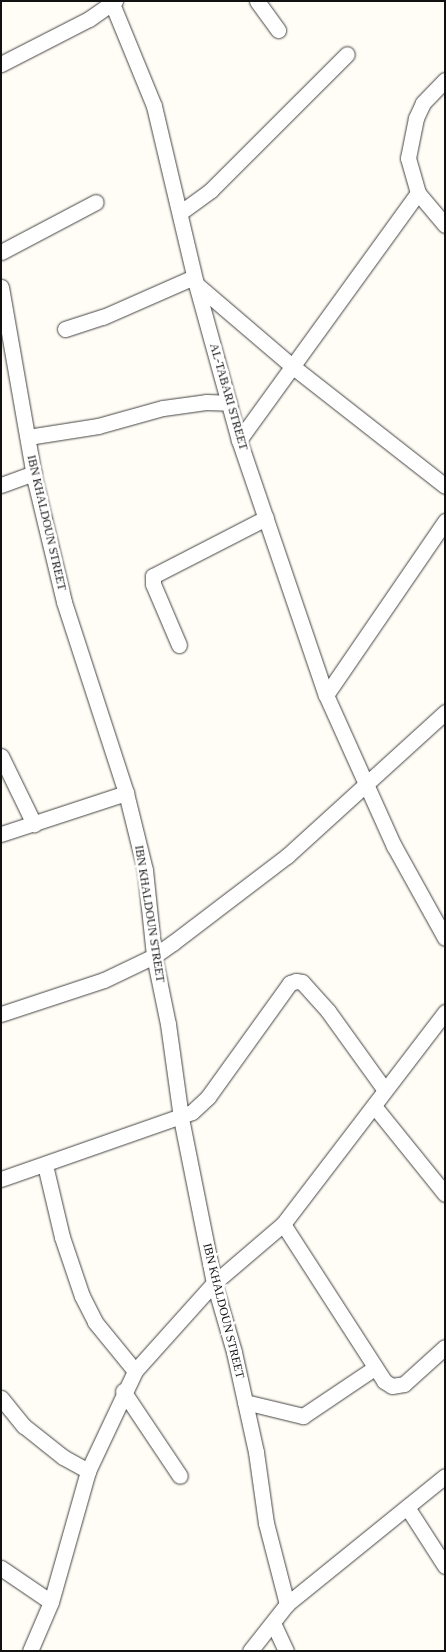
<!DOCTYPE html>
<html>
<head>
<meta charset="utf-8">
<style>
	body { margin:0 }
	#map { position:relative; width:446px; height:1652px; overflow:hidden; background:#fffdf5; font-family:Georgia,serif }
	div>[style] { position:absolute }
	.roads { filter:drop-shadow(0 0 1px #444) drop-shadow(0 0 1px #444) }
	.street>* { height:15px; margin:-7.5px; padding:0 7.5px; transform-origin:7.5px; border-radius:7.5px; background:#fff }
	span { translate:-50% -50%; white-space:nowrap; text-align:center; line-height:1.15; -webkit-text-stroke:5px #fff; paint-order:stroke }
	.street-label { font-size:12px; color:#111 }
	.frame { position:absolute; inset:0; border:2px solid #111; pointer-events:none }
</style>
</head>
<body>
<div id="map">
	<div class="roads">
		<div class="street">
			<i style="left:111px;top:1px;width:113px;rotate:67.7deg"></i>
			<i style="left:154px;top:106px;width:183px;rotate:76.7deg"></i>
			<i style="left:196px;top:284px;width:162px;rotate:74.6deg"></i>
			<i style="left:239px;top:440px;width:269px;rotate:71.2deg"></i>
			<i style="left:326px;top:695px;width:166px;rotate:65.8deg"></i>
			<i style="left:394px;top:846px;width:105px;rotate:61deg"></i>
			<i style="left:257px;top:1px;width:36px;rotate:54deg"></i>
			<i style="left:1px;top:64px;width:99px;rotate:-27.1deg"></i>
			<i style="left:89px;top:19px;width:32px;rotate:-35deg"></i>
			<i style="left:445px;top:80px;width:32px;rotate:134deg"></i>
			<i style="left:423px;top:103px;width:17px;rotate:115deg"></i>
			<i style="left:416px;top:118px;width:41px;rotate:101.3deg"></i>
			<i style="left:408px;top:158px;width:36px;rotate:74deg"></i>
			<i style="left:418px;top:193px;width:42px;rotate:49.8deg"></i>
			<i style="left:181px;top:212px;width:37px;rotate:-36deg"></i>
			<i style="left:211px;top:190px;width:192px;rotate:-45deg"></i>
			<i style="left:1px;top:252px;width:107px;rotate:-27.8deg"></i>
			<i style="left:196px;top:284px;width:126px;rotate:40.5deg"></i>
			<i style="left:292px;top:366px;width:194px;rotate:38.1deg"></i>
			<i style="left:1px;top:287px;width:197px;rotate:80.1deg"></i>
			<i style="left:35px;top:481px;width:124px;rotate:76.5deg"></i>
			<i style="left:64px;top:602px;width:201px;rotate:72deg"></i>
			<i style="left:126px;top:793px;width:79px;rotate:76.1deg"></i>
			<i style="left:145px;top:870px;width:86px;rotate:84deg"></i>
			<i style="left:154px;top:956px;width:69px;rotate:78.4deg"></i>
			<i style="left:168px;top:1024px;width:95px;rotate:82.1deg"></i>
			<i style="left:181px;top:1118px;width:168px;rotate:78.7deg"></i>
			<i style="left:214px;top:1283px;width:72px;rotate:73.8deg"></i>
			<i style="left:234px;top:1352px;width:102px;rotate:77.6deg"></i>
			<i style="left:256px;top:1452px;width:72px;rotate:82deg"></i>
			<i style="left:266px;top:1523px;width:84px;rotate:75.5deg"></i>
			<i style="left:65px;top:329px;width:40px;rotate:-18deg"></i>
			<i style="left:103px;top:317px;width:99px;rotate:-23.7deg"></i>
			<i style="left:28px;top:437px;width:71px;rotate:-8.9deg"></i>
			<i style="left:98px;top:426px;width:67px;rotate:-15.5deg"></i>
			<i style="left:163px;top:408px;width:43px;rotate:-7.9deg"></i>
			<i style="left:206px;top:402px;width:23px;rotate:2deg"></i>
			<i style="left:239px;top:440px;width:305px;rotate:-54.1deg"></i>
			<i style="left:1px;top:485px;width:35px;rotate:-20deg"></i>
			<i style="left:179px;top:645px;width:66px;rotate:-113.1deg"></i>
			<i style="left:153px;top:584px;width:8px;rotate:-90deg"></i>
			<i style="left:153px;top:576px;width:127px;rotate:-27.2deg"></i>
			<i style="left:326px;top:695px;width:211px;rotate:-55.6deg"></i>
			<i style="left:1px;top:756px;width:76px;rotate:64.1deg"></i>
			<i style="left:1px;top:834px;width:132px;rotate:-18.2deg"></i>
			<i style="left:1px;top:1014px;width:108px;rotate:-18.3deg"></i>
			<i style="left:104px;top:980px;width:55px;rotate:-25.6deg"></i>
			<i style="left:154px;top:956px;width:24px;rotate:-35deg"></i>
			<i style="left:174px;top:942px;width:142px;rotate:-37.3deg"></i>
			<i style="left:287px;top:856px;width:214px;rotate:-42.3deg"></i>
			<i style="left:374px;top:1106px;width:113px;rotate:51.1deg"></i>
			<i style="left:45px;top:1165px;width:74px;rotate:76.7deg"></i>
			<i style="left:62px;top:1237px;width:62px;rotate:71.3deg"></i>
			<i style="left:82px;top:1296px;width:29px;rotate:63deg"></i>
			<i style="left:95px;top:1322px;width:63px;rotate:50.8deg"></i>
			<i style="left:1px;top:1179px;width:202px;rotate:-19.3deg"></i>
			<i style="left:192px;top:1112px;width:22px;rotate:-43deg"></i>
			<i style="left:208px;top:1097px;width:140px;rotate:-54.3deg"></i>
			<i style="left:290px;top:983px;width:6px;rotate:-18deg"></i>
			<i style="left:296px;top:981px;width:6px;rotate:9deg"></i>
			<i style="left:302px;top:982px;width:39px;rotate:48deg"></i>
			<i style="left:328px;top:1011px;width:96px;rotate:54.3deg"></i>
			<i style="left:283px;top:1224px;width:187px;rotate:57.2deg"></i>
			<i style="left:384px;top:1381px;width:9px;rotate:32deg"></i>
			<i style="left:392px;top:1386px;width:12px;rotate:-9deg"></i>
			<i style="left:404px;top:1384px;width:55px;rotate:-42.1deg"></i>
			<i style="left:123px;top:1391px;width:102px;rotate:56.2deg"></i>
			<i style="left:1px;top:1398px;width:36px;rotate:51deg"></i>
			<i style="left:24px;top:1426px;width:50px;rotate:38.5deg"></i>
			<i style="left:63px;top:1457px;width:29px;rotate:29deg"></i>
			<i style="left:245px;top:1402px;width:60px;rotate:13.6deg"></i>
			<i style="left:303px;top:1416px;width:84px;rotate:-33.9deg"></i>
			<i style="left:407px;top:1507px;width:70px;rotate:57.2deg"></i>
			<i style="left:1px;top:1568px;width:60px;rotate:34.2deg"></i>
			<i style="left:273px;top:1623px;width:31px;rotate:65deg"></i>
			<i style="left:30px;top:1651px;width:53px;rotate:-66.8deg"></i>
			<i style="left:51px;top:1602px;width:136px;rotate:-74.2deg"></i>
			<i style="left:88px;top:1471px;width:110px;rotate:-64.8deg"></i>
			<i style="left:135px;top:1371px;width:118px;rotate:-48.1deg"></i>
			<i style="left:214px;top:1283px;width:91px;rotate:-40.5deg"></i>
			<i style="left:283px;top:1224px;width:267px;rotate:-52.6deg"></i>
			<i style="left:250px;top:1651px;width:60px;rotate:-51.8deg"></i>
			<i style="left:287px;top:1604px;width:203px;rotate:-39deg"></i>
		</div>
	</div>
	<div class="street-label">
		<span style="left:228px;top:397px;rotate:74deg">AL-TABARI STREET</span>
		<span style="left:46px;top:523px;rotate:77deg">IBN KHALDOUN STREET</span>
		<span style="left:149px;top:914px;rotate:81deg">IBN KHALDOUN STREET</span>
		<span style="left:223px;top:1311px;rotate:76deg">IBN KHALDOUN STREET</span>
	</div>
	<div class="frame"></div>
</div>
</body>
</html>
